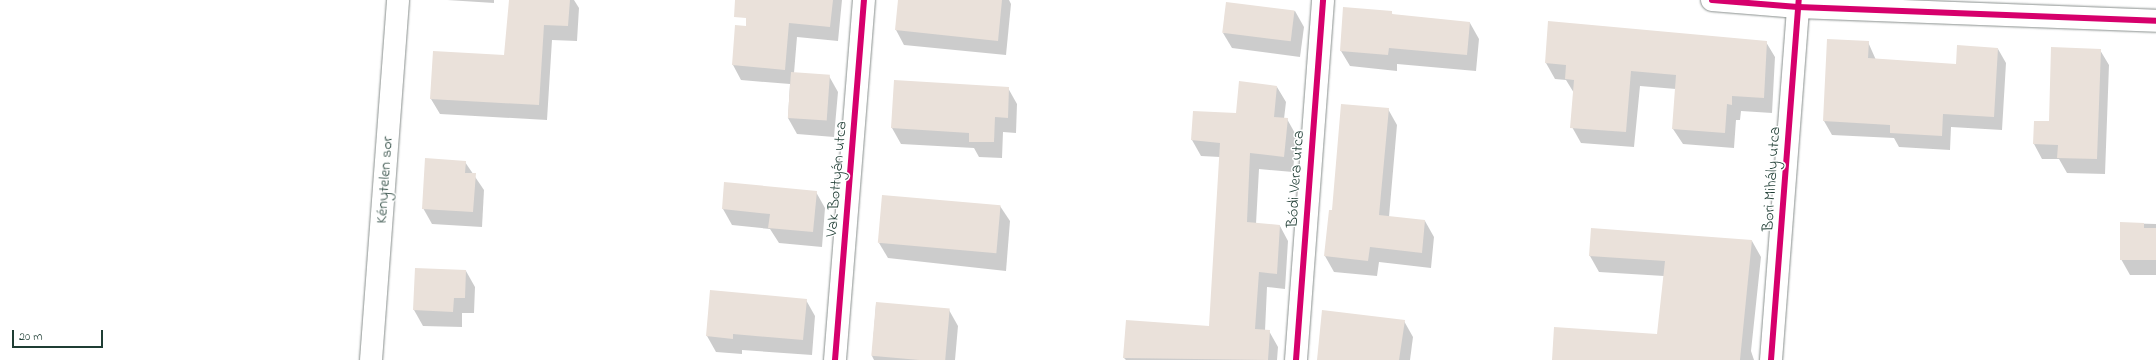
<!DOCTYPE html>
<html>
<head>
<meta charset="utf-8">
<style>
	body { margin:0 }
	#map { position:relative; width:2156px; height:360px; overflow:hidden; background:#fff; font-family:"Indie Flower",sans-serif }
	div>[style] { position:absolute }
	.shadow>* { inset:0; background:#0003 }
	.building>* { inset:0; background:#eae1da; transform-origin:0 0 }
	.roads { filter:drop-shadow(0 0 1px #898f8d) drop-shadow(0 0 1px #898f8d) }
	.minor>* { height:22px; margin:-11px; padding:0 11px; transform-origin:11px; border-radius:11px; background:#fff }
	.cycleway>* { height:6px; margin:-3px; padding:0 3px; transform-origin:3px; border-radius:3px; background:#d6006c }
	span { translate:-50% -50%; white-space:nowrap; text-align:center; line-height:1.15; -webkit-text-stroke:3px #fff; paint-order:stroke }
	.street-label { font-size:16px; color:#1f3d34 }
	.scale { position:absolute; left:12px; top:330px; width:91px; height:18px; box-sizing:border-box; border:2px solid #1f3d34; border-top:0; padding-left:5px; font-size:12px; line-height:14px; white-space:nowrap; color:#1f3d34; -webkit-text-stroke:3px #fff; paint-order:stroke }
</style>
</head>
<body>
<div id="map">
	<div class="shadow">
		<i style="clip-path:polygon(447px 0,494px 0,494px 3px)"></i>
		<i style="clip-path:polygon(510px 0,574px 0,579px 8px,577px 41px,552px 40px,547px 120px,440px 114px,431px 99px,505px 56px)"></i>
		<i style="clip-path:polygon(749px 0,842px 0,838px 41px,797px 37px,794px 73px,829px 76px,838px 92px,834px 137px,797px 134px,788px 118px,790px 84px,741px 80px,733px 65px,736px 26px,747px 27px)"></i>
		<i style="clip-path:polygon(899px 0,1009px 0,1011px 4px,1006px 55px,904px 45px,896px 30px)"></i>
		<i style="clip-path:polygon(1295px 11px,1304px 27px,1300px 57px,1232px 48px,1223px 33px)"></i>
		<i style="clip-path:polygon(1391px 12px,1393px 15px,1470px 23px,1479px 39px,1476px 71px,1397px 64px,1397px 71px,1350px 66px,1341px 51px)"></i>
		<i style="clip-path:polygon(1766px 42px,1775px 57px,1772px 113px,1741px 111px,1740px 120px,1736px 120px,1734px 148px,1683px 144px,1673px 129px,1676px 89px,1640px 86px,1634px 147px,1581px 143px,1572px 127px,1574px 93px,1566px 80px,1555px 79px,1546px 63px)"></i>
		<i style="clip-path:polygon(1868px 42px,1876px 60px,1957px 65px,1998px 49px,2006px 63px,2002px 130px,1951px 127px,1950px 150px,1899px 147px,1894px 138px,1832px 135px,1824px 121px)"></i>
		<i style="clip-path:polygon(2100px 50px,2109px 65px,2105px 174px,2067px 173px,2059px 159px,2042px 159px,2034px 144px,2034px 122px,2050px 122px)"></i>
		<i style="clip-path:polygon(895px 81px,1008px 88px,1017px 104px,1016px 133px,1003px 132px,1002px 158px,979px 157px,974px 148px,901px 144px,892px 128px)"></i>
		<i style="clip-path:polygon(1277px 87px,1286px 102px,1284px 119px,1287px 119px,1296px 135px,1293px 172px,1259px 169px,1256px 224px,1280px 226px,1288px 241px,1285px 289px,1267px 287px,1265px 331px,1269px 331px,1278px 347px,1277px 360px,1126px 360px,1124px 358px,1210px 327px,1220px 157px,1201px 156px,1192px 140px,1194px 112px,1237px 114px)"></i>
		<i style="clip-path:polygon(1388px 109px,1397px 125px,1389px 217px,1425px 221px,1434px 237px,1431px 268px,1379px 262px,1377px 276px,1334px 272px,1325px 256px,1333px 211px)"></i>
		<i style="clip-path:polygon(465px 162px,484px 190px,482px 227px,432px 224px,423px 208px)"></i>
		<i style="clip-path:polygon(725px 184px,816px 192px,825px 208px,822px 247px,779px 243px,770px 229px,732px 225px,723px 209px)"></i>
		<i style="clip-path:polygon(1000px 206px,1010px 221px,1006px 271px,888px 258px,879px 243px)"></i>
		<i style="clip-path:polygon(2121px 223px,2156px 224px,2156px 275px,2130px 275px,2121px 259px)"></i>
		<i style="clip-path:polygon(1752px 241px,1761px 257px,1751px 351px,1754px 360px,1553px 360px,1658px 335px,1664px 276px,1599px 272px,1590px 256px)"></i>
		<i style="clip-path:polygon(416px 269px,466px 271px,475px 287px,474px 313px,462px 313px,462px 327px,423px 326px,414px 310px)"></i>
		<i style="clip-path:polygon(806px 300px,815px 316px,812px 355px,742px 350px,742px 354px,716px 352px,707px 336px)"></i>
		<i style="clip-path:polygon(876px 304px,949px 310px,958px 326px,955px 360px,874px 360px,872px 356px)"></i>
		<i style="clip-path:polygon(1404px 321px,1413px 337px,1410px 360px,1318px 360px)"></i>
	</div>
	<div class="building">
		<i style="clip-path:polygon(509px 0,570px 0,568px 26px,544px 25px,539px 105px,430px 99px,433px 51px,504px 55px)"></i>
		<i style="clip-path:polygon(735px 0,833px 0,830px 27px,789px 23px,785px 70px,732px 65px,735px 25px,746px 26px,746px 18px,734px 17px)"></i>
		<i style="clip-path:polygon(898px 0,1002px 0,998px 41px,895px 30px)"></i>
		<i style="left:1226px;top:2px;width:69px;height:31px;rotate:7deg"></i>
		<i style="clip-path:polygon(1343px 7px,1392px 11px,1392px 14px,1470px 22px,1467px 55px,1389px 48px,1388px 55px,1340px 51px)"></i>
		<i style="clip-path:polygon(1548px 21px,1767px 41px,1764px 98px,1732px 96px,1732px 105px,1727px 104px,1725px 133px,1672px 129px,1676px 75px,1631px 71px,1626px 132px,1570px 128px,1574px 80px,1565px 79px,1566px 65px,1545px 63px)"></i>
		<i style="clip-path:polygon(1827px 39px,1869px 41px,1868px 58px,1956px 64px,1957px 45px,1998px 48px,1994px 117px,1943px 114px,1942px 136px,1890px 133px,1890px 125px,1823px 121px)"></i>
		<i style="clip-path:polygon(2051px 47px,2101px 49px,2097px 159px,2057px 158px,2058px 145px,2033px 144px,2034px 121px,2049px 121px)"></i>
		<i style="left:791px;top:72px;width:39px;height:46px;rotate:4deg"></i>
		<i style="clip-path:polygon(894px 80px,1009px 87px,1008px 118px,995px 117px,994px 142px,969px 142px,969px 133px,891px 128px)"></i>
		<i style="clip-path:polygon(1239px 81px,1277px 86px,1274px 117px,1288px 118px,1284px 157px,1250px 153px,1247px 222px,1280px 225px,1277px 274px,1259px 272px,1255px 329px,1270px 330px,1268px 360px,1123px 358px,1126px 320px,1209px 326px,1220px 143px,1191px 140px,1193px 111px,1236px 113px)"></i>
		<i style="clip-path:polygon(1341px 104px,1389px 108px,1379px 215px,1425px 220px,1422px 253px,1370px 247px,1368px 261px,1324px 256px,1329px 210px,1332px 210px)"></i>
		<i style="clip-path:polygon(425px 158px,466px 161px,465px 173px,476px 173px,473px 212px,422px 209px)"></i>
		<i style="clip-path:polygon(724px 182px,817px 191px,813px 232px,768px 228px,770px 214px,722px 209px)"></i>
		<i style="left:882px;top:195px;width:119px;height:48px;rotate:5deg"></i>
		<i style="clip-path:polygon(2120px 222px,2144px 223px,2144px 228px,2156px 228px,2156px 260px,2120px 260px)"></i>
		<i style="clip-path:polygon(1591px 228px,1752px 240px,1740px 360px,1552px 360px,1554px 327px,1657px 334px,1665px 261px,1589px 256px)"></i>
		<i style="clip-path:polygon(415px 268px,466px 270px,465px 298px,454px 298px,453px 312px,413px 310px)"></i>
		<i style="clip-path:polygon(710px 290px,807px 299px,803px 340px,733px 334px,733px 339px,706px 336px)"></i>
		<i style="left:876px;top:302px;width:74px;height:54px;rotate:5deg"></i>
		<i style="clip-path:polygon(1322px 310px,1405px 320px,1399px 360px,1317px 360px)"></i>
	</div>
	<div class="roads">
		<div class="minor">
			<i style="left:1712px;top:0;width:86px;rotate:4.7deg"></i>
			<i style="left:1798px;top:7px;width:358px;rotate:2.2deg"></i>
			<i style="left:371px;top:360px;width:361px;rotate:-85.7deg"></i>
			<i style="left:835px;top:360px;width:361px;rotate:-85.4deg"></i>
			<i style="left:1296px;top:360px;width:361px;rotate:-85.7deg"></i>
			<i style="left:1771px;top:360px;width:361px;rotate:-85.6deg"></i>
		</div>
	</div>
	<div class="cycleway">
		<i style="left:1712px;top:0;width:86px;rotate:4.7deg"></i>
		<i style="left:1798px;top:7px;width:358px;rotate:2.2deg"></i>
		<i style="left:835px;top:360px;width:361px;rotate:-85.4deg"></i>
		<i style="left:1296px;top:360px;width:361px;rotate:-85.7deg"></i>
		<i style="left:1771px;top:360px;width:361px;rotate:-85.6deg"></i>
	</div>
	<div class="street-label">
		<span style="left:837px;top:179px;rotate:-85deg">Vak Bottyán utca</span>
		<span style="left:1296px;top:179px;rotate:-86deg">Bódi Vera utca</span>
		<span style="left:1772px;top:179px;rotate:-86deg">Bori Mihály utca</span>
		<span style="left:385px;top:180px;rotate:-86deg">Kénytelen sor</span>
	</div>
	<div class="scale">20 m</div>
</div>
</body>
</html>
